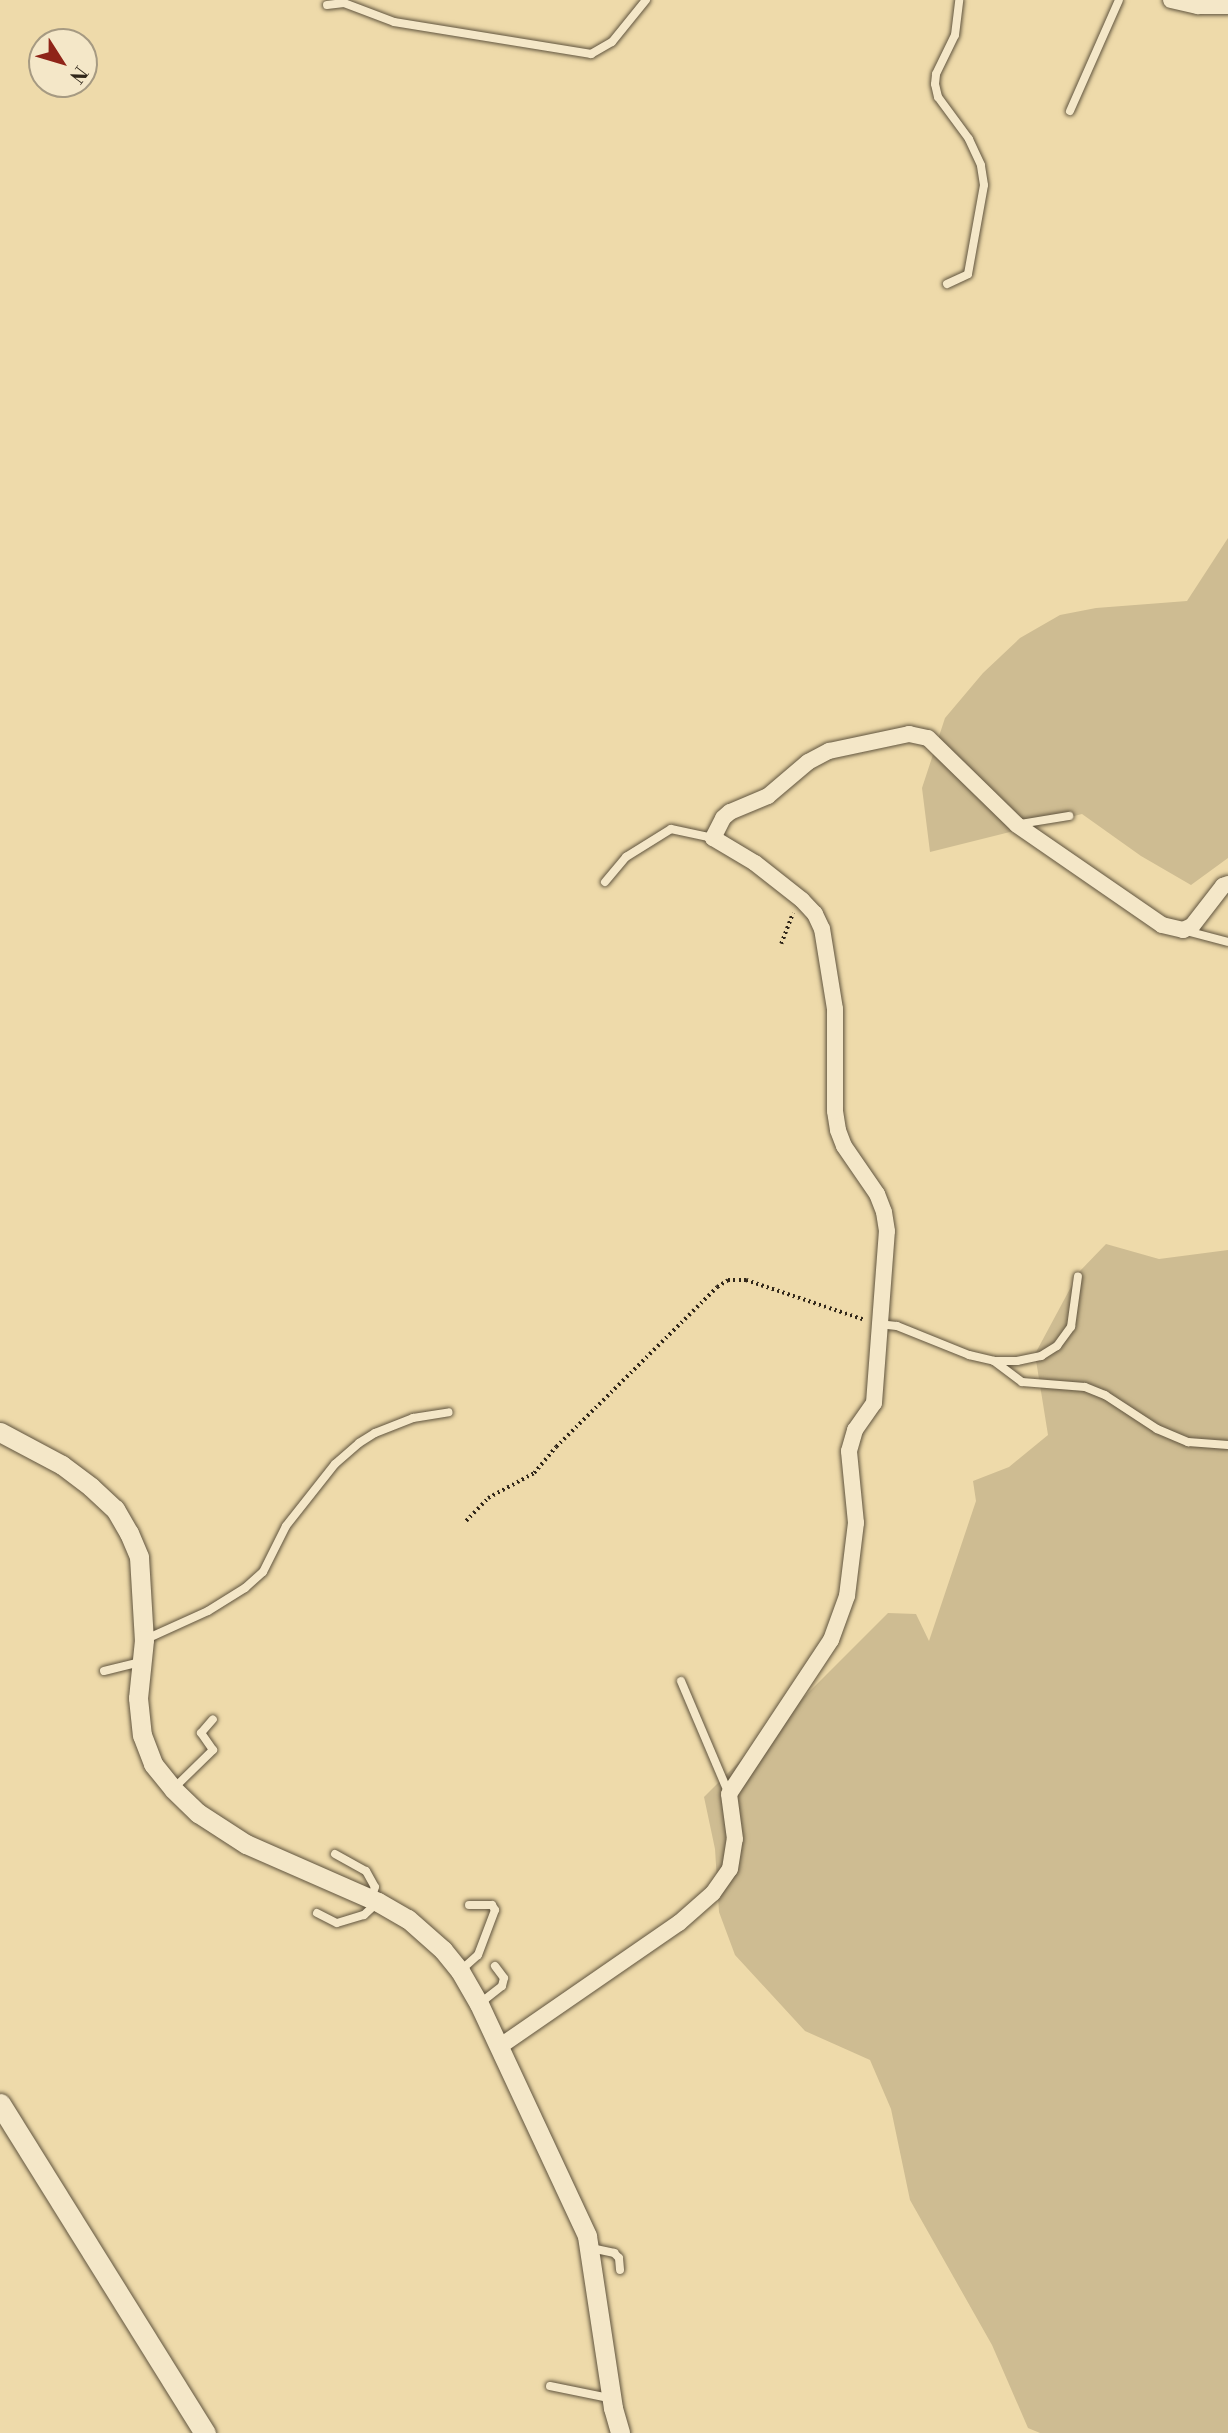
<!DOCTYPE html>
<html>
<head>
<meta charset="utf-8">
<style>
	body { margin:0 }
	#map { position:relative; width:1228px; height:2433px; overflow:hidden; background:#eedaaa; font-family:"Libre Bodoni",serif }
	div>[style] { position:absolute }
	.green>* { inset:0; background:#cebc92 }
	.path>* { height:3.5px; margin-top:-1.75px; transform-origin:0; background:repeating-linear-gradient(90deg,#31271a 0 2px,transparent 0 5.5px) }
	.roads { filter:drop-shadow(0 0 2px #60543e) drop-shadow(0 0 2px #60543e) }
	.service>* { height:8px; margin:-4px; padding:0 4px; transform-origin:4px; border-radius:4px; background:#f4e7c8 }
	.minor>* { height:16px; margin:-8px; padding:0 8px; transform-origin:8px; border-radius:8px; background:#f4e7c8 }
	.tertiary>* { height:19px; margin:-9.5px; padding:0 9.5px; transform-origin:9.5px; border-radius:9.5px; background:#f4e7c8 }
	.secondary>* { height:21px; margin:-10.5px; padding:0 10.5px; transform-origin:10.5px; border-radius:10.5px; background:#f4e7c8 }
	span { translate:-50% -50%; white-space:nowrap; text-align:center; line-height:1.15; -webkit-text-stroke:6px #f4e7c8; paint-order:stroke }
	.north { position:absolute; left:28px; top:28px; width:70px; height:70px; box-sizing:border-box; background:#f4e7c8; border:2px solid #a69a82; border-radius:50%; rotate:127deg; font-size:19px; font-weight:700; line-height:28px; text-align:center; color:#31271a }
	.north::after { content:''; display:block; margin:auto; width:24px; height:32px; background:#8f2418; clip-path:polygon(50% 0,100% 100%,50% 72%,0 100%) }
</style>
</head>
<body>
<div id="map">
	<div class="green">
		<i style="clip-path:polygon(1228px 538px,1228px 858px,1191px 885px,1141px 856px,1082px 814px,930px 852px,922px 788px,945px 718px,983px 673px,1020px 638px,1060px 615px,1096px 608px,1187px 601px)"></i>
		<i style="clip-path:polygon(1106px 1244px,1159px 1259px,1228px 1250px,1228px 2433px,1040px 2433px,1028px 2428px,992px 2345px,910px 2200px,891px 2109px,870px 2060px,805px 2031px,735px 1955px,719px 1912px,715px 1849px,704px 1797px,888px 1613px,916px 1614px,929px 1641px,976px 1501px,973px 1481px,1009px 1467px,1048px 1435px,1035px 1354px,1079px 1272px)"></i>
	</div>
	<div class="path">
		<i style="left:781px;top:944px;width:33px;rotate:-69deg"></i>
		<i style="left:466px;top:1521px;width:32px;rotate:-46deg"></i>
		<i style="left:488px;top:1498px;width:52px;rotate:-28.5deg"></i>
		<i style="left:534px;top:1473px;width:34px;rotate:-50deg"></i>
		<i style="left:556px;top:1447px;width:227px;rotate:-44.8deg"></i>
		<i style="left:717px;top:1287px;width:13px;rotate:-32deg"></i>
		<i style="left:728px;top:1280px;width:18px"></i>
		<i style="left:746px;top:1280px;width:126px;rotate:18.6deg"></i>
	</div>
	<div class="roads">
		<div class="service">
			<i style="left:327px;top:5px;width:17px;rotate:-7deg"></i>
			<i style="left:344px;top:3px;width:53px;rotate:20.8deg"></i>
			<i style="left:394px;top:22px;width:200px;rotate:9.2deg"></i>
			<i style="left:591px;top:54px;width:24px;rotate:-30deg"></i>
			<i style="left:612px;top:42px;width:54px;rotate:-51deg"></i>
			<i style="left:1070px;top:111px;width:121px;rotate:-66.2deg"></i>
			<i style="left:947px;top:284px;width:23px;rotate:-25deg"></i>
			<i style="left:968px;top:274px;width:90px;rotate:-79.8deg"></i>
			<i style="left:984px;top:185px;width:20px;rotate:-99deg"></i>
			<i style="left:981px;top:165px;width:29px;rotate:-115deg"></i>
			<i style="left:969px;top:139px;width:52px;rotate:-126.4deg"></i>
			<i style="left:938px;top:97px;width:13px;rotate:-103deg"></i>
			<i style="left:935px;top:84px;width:10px;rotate:-84deg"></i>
			<i style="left:936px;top:74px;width:43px;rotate:-64deg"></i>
			<i style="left:955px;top:35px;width:35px;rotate:-83deg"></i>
			<i style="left:1020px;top:824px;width:50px;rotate:-9.3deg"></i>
			<i style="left:605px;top:882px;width:33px;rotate:-50deg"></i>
			<i style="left:626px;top:857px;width:53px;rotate:-31.9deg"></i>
			<i style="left:671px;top:829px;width:43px;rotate:12.1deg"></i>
			<i style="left:1186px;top:931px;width:43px;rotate:14.7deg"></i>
			<i style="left:878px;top:1324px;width:19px;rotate:6deg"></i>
			<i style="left:897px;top:1326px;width:78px;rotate:21.9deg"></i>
			<i style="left:969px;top:1355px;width:26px;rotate:13deg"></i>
			<i style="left:994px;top:1361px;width:23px"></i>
			<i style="left:1017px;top:1361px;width:25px;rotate:-12deg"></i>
			<i style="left:1041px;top:1356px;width:19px;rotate:-32deg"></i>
			<i style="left:1057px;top:1346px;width:24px;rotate:-54deg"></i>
			<i style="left:1071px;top:1327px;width:51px;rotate:-82.2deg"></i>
			<i style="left:994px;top:1361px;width:35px;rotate:37deg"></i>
			<i style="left:1022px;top:1382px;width:63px;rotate:4.5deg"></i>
			<i style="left:1085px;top:1387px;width:22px;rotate:22deg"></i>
			<i style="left:1105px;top:1395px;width:62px;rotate:33.2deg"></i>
			<i style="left:1157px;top:1429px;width:34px;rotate:23deg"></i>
			<i style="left:1188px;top:1442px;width:40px;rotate:4.3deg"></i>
			<i style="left:144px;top:1640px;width:70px;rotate:-24.4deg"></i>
			<i style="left:208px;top:1611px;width:44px;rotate:-31.9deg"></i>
			<i style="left:245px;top:1588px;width:24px;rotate:-42deg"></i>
			<i style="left:263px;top:1572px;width:51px;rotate:-63.4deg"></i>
			<i style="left:286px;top:1526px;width:79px;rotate:-51.7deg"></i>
			<i style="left:335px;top:1464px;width:32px;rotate:-41deg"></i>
			<i style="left:359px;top:1443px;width:19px;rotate:-32deg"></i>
			<i style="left:375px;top:1433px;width:41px;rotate:-21.5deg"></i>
			<i style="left:413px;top:1418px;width:36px;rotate:-9deg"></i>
			<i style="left:104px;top:1671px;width:37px;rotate:-14deg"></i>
			<i style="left:681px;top:1681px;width:123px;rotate:67deg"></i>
			<i style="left:173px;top:1789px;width:56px;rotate:-44.3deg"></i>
			<i style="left:213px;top:1750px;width:21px;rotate:-125deg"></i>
			<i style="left:201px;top:1733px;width:18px;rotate:-49deg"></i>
			<i style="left:335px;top:1854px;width:35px;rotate:29deg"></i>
			<i style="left:366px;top:1871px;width:18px;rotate:61deg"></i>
			<i style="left:375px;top:1887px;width:13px;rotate:108deg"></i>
			<i style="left:317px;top:1913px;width:22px;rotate:27deg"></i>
			<i style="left:337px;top:1923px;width:28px;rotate:-17deg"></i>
			<i style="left:364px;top:1915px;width:19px;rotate:-43deg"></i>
			<i style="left:460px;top:1971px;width:24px;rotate:-42deg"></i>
			<i style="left:478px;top:1955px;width:48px;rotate:-69.3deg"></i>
			<i style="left:495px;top:1910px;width:6px;rotate:-121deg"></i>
			<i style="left:492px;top:1905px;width:23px;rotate:180deg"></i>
			<i style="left:479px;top:2004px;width:29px;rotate:-38deg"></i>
			<i style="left:502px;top:1986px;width:8px;rotate:-76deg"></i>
			<i style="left:504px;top:1978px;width:15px;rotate:-127deg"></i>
			<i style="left:591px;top:2248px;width:24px;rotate:12deg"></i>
			<i style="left:614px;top:2253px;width:7px;rotate:45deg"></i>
			<i style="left:619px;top:2258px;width:12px;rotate:85deg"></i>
			<i style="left:550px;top:2386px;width:60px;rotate:11.5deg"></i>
		</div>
		<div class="minor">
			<i style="left:1171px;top:0;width:28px;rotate:13deg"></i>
			<i style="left:1198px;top:6px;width:30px"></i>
			<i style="left:499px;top:2047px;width:219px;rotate:-34.6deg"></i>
			<i style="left:679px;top:1923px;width:45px;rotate:-41.4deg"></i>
			<i style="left:713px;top:1893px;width:29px;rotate:-55deg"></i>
			<i style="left:730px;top:1869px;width:30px;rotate:-81deg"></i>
			<i style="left:735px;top:1839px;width:45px;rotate:-97.6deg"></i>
			<i style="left:729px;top:1794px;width:185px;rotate:-56.5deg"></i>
			<i style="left:831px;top:1640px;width:47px;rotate:-70deg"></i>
			<i style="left:847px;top:1596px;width:74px;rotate:-83deg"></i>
			<i style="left:856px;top:1523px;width:72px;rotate:-95.6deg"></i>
			<i style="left:849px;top:1451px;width:22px;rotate:-74deg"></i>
			<i style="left:855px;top:1430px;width:33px;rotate:-55deg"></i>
			<i style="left:874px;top:1403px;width:172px;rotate:-85.7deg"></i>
			<i style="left:887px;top:1231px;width:19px;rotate:-99deg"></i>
			<i style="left:884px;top:1212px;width:19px;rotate:-111deg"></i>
			<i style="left:877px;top:1194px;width:58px;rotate:-124.5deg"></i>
			<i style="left:844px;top:1146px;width:17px;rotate:-111deg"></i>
			<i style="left:838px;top:1130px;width:19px;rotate:-99deg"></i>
			<i style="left:835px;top:1111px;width:102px;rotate:-90deg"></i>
			<i style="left:835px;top:1009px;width:81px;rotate:-99.2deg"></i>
			<i style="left:822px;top:929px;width:17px;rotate:-115deg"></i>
			<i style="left:815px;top:914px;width:19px;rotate:-133deg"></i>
			<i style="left:802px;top:900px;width:60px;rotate:-141.8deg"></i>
			<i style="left:755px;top:863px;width:49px;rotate:-149.2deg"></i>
			<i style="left:713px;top:838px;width:22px;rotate:-63deg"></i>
			<i style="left:723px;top:818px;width:9px;rotate:-41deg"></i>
			<i style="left:730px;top:812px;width:41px;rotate:-22.8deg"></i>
			<i style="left:768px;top:796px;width:52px;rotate:-40.4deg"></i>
			<i style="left:808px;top:762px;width:24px;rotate:-28deg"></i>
			<i style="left:829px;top:751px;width:82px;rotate:-12deg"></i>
			<i style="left:909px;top:734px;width:19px;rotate:12deg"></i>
			<i style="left:928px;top:738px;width:124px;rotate:44.3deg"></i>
			<i style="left:1017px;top:825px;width:176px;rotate:34.6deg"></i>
			<i style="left:1162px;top:925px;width:22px;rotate:13deg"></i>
			<i style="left:1183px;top:930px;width:10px;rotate:-24deg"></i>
			<i style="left:1192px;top:926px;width:51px;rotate:-52.2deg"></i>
			<i style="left:1223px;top:886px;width:5px;rotate:-22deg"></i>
		</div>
		<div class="tertiary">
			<i style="left:0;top:1432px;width:70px;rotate:28deg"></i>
			<i style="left:62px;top:1465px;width:36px;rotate:37deg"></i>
			<i style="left:91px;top:1487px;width:33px;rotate:43deg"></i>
			<i style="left:115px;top:1509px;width:28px;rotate:60deg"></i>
			<i style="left:129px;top:1533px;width:26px;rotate:67deg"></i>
			<i style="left:139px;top:1557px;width:83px;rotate:86.6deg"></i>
			<i style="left:144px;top:1640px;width:58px;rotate:95.9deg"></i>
			<i style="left:138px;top:1698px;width:37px;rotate:84deg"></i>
			<i style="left:142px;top:1735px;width:31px;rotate:69deg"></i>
			<i style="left:153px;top:1764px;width:32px;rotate:51deg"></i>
			<i style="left:173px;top:1789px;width:35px;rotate:44deg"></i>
			<i style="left:198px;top:1813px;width:57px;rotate:32.9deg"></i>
			<i style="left:246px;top:1844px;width:144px;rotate:23.7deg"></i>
			<i style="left:378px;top:1902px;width:34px;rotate:30deg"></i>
			<i style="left:408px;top:1919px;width:47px;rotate:41.5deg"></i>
			<i style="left:443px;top:1950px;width:27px;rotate:51deg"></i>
			<i style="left:460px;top:1971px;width:38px;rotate:60deg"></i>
			<i style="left:479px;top:2004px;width:256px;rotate:65deg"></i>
			<i style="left:587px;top:2236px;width:174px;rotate:81.4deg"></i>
			<i style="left:613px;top:2408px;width:26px;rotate:74deg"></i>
		</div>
		<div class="secondary">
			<i style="left:0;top:2104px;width:388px;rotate:58.1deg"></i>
		</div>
	</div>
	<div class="north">N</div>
</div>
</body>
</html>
